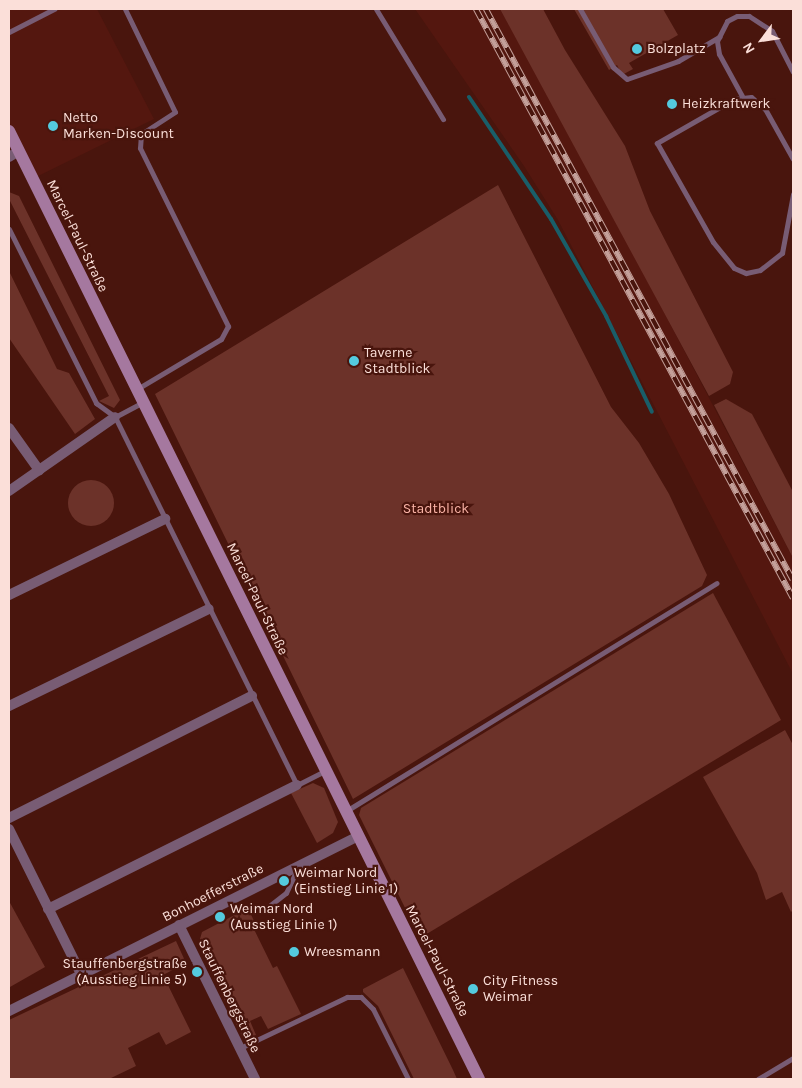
<!DOCTYPE html>
<html>
<head>
<meta charset="utf-8">
<style>
	body { margin:0 }
	#map { position:relative; width:802px; height:1088px; overflow:hidden; background:#49150d; font-family:Karla,sans-serif }
	div>[style] { position:absolute }
	.built>* { inset:0; background:#54170f }
	.green>* { inset:0; background:#6c3229 }
	.round { border-radius:50% }
	.stream>* { height:4px; margin:-2px; padding:0 2px; transform-origin:2px; border-radius:2px; background:#195e69 }
	.lane>* { height:5px; margin:-2.5px; padding:0 2.5px; transform-origin:2.5px; border-radius:2.5px; background:#785c74 }
	.street>* { height:10px; margin:-5px; padding:0 5px; transform-origin:5px; border-radius:5px; background:#785c74 }
	.secondary>* { height:12px; margin:-6px; padding:0 6px; transform-origin:6px; border-radius:6px; background:#a5789f }
	.rail>* { height:5.5px; margin-top:-2.75px; transform-origin:0; background:repeating-linear-gradient(90deg,#49150d 0 11px,#c4a09a 0 22px); box-sizing:border-box; border-block:1px solid #c4a09a }
	.dots>* { width:14px; height:14px; translate:-50% -50%; box-sizing:border-box; border:2px solid #49150d; border-radius:50% }
	span { translate:-50% -50%; white-space:nowrap; text-align:center; line-height:1.15; -webkit-text-stroke:4.5px #49150d; paint-order:stroke }
	.poi-label { font-size:14px; color:#fbdfd9 }
	.left { translate:0 -50%; text-align:left }
	.right { translate:-100% -50%; text-align:right }
	.street-label { font-size:14px; color:#fbdfd9 }
	.park-label { font-size:14px; color:#fbb4a7 }
	.frame { position:absolute; inset:0; border:10px solid #fbdfd9; pointer-events:none }
	.north { position:absolute; left:737px; top:15px; width:50px; height:50px; -webkit-text-stroke:4px #49150d; paint-order:stroke; rotate:239deg; font-size:14px; font-weight:700; line-height:20px; text-align:center; color:#fbdfd9 }
	.north::after { content:''; display:block; margin:auto; width:18px; height:22px; background:#fbdfd9; clip-path:polygon(50% 0,100% 100%,50% 72%,0 100%) }
</style>
</head>
<body>
<div id="map">
	<div class="built">
		<i style="clip-path:polygon(9px 9px,97px 9px,154px 119px,28px 181px,9px 142px)"></i>
		<i style="clip-path:polygon(415px 9px,500px 9px,582px 156px,793px 558px,793px 674px,558px 220px,524px 166px)"></i>
	</div>
	<div class="green">
		<i style="clip-path:polygon(500px 9px,543px 9px,565px 50px,625px 146px,650px 211px,733px 372px,730px 384px,709px 396px)"></i>
		<i style="clip-path:polygon(574px 9px,663px 9px,678px 35px,629px 63px,633px 69px,622px 75px,617px 65px,609px 70px)"></i>
		<i style="clip-path:polygon(498px 185px,611px 407px,639px 443px,669px 494px,707px 575px,702px 586px,353px 799px,155px 394px)"></i>
		<i style="clip-path:polygon(9px 192px,19px 196px,120px 400px,114px 408px,99px 401px,109px 396px,9px 199px)"></i>
		<i style="clip-path:polygon(9px 271px,57px 369px,69px 373px,95px 419px,75px 434px,9px 338px)"></i>
		<i style="clip-path:polygon(726px 399px,752px 414px,793px 492px,793px 558px,714px 405px)"></i>
		<i class="round" style="left:68px;top:480px;width:46px;height:46px"></i>
		<i style="clip-path:polygon(713px 593px,781px 720px,420px 938px,359px 815px,361px 808px)"></i>
		<i style="clip-path:polygon(785px 730px,793px 745px,793px 910px,791px 912px,782px 892px,766px 900px,757px 873px,703px 777px)"></i>
		<i style="clip-path:polygon(313px 783px,324px 788px,338px 822px,333px 833px,317px 843px,291px 793px)"></i>
		<i style="clip-path:polygon(9px 901px,45px 967px,10px 987px,9px 985px)"></i>
		<i style="clip-path:polygon(248px 908px,254px 921px,251px 923px,273px 968px,277px 966px,301px 1014px,268px 1029px,261px 1016px,250px 1021px,256px 1035px,250px 1038px,242px 1036px,203px 955px,206px 953px,200px 939px,202px 932px)"></i>
		<i style="clip-path:polygon(176px 941px,186px 963px,163px 975px,191px 1032px,166px 1045px,159px 1032px,128px 1048px,136px 1066px,109px 1079px,9px 1079px,9px 1020px)"></i>
		<i style="clip-path:polygon(403px 968px,453px 1070px,457px 1079px,414px 1079px,378px 1006px,363px 992px,363px 989px)"></i>
	</div>
	<div class="stream">
		<i style="left:469px;top:97px;width:147px;rotate:56.1deg"></i>
		<i style="left:551px;top:219px;width:112px;rotate:60.4deg"></i>
		<i style="left:606px;top:316px;width:106px;rotate:64.4deg"></i>
	</div>
	<div class="lane">
		<i style="left:125px;top:9px;width:114px;rotate:64.1deg"></i>
		<i style="left:175px;top:112px;width:40px;rotate:147.1deg"></i>
		<i style="left:141px;top:134px;width:14px;rotate:94deg"></i>
		<i style="left:140px;top:148px;width:199px;rotate:63.7deg"></i>
		<i style="left:228px;top:326px;width:15px;rotate:118deg"></i>
		<i style="left:221px;top:339px;width:98px;rotate:149.2deg"></i>
		<i style="left:376px;top:9px;width:129px;rotate:58.7deg"></i>
		<i style="left:580px;top:9px;width:67px;rotate:60.4deg"></i>
		<i style="left:613px;top:67px;width:18px;rotate:41deg"></i>
		<i style="left:627px;top:79px;width:54px;rotate:-19.4deg"></i>
		<i style="left:678px;top:61px;width:48px;rotate:-30.3deg"></i>
		<i style="left:9px;top:32px;width:51px;rotate:-27.1deg"></i>
		<i style="left:742px;top:96px;width:48px;rotate:-118.7deg"></i>
		<i style="left:719px;top:54px;width:13px;rotate:-99deg"></i>
		<i style="left:717px;top:41px;width:22px;rotate:-63deg"></i>
		<i style="left:727px;top:21px;width:11px;rotate:-27deg"></i>
		<i style="left:737px;top:16px;width:12px"></i>
		<i style="left:749px;top:16px;width:27px;rotate:33deg"></i>
		<i style="left:772px;top:31px;width:46px;rotate:62.9deg"></i>
		<i style="left:793px;top:159px;width:57px;rotate:-119.2deg"></i>
		<i style="left:765px;top:109px;width:18px;rotate:-139deg"></i>
		<i style="left:751px;top:97px;width:17px;rotate:173deg"></i>
		<i style="left:734px;top:99px;width:89px;rotate:150.3deg"></i>
		<i style="left:657px;top:143px;width:114px;rotate:60.5deg"></i>
		<i style="left:713px;top:242px;width:33px;rotate:51deg"></i>
		<i style="left:734px;top:268px;width:13px;rotate:23deg"></i>
		<i style="left:746px;top:273px;width:14px;rotate:-12deg"></i>
		<i style="left:760px;top:270px;width:28px;rotate:-38deg"></i>
		<i style="left:782px;top:253px;width:60px;rotate:-79.4deg"></i>
		<i style="left:9px;top:229px;width:195px;rotate:63.4deg"></i>
		<i style="left:96px;top:403px;width:24px;rotate:36deg"></i>
		<i style="left:115px;top:417px;width:411px;rotate:63.7deg"></i>
		<i style="left:297px;top:785px;width:31px;rotate:-27deg"></i>
		<i style="left:115px;top:417px;width:32px;rotate:-28deg"></i>
		<i style="left:346px;top:811px;width:435px;rotate:-31.6deg"></i>
		<i style="left:264px;top:910px;width:28px;rotate:-38deg"></i>
		<i style="left:286px;top:893px;width:29px;rotate:-65deg"></i>
		<i style="left:240px;top:1048px;width:119px;rotate:-25.5deg"></i>
		<i style="left:347px;top:997px;width:14px"></i>
		<i style="left:361px;top:997px;width:17px;rotate:45deg"></i>
		<i style="left:373px;top:1009px;width:78px;rotate:63.4deg"></i>
		<i style="left:758px;top:1079px;width:41px;rotate:-31deg"></i>
	</div>
	<div class="street">
		<i style="left:9px;top:157px;width:12px;rotate:-31deg"></i>
		<i style="left:9px;top:428px;width:52px;rotate:54.5deg"></i>
		<i style="left:9px;top:491px;width:129px;rotate:-34.9deg"></i>
		<i style="left:9px;top:595px;width:174px;rotate:-26deg"></i>
		<i style="left:9px;top:706px;width:222px;rotate:-25.9deg"></i>
		<i style="left:9px;top:818px;width:272px;rotate:-26.7deg"></i>
		<i style="left:9px;top:829px;width:164px;rotate:63.6deg"></i>
		<i style="left:48px;top:909px;width:278px;rotate:-26.5deg"></i>
		<i style="left:179px;top:925px;width:172px;rotate:63.7deg"></i>
		<i style="left:9px;top:1011px;width:390px;rotate:-26.6deg"></i>
	</div>
	<div class="secondary">
		<i style="left:9px;top:131px;width:1058px;rotate:63.63deg"></i>
	</div>
	<div class="rail">
		<i style="left:476px;top:9px;width:669px;rotate:61.71deg"></i>
		<i style="left:486px;top:9px;width:648px;rotate:61.74deg"></i>
	</div>
	<div class="dots">
		<i style="left:637px;top:49px;background:#54cade"></i>
		<i style="left:672px;top:104px;background:#54cade"></i>
		<i style="left:53px;top:126px;background:#54cade"></i>
		<i style="left:354px;top:361px;background:#54cade"></i>
		<i style="left:284px;top:881px;background:#54cade"></i>
		<i style="left:220px;top:917px;background:#54cade"></i>
		<i style="left:294px;top:952px;background:#54cade"></i>
		<i style="left:197px;top:972px;background:#54cade"></i>
		<i style="left:473px;top:989px;background:#54cade"></i>
	</div>
	<div class="poi-label">
		<span class="left" style="left:647px;top:49px">Bolzplatz</span>
		<span class="left" style="left:682px;top:104px">Heizkraftwerk</span>
		<span class="left" style="left:63px;top:126px">Netto<br>Marken-Discount</span>
		<span class="left" style="left:364px;top:361px">Taverne<br>Stadtblick</span>
		<span class="left" style="left:294px;top:881px">Weimar Nord<br>(Einstieg Linie 1)</span>
		<span class="left" style="left:230px;top:917px">Weimar Nord<br>(Ausstieg Linie 1)</span>
		<span class="left" style="left:304px;top:952px">Wreesmann</span>
		<span class="right" style="left:187px;top:972px">Stauffenbergstraße<br>(Ausstieg Linie 5)</span>
		<span class="left" style="left:483px;top:989px">City Fitness<br>Weimar</span>
	</div>
	<div class="street-label">
		<span style="left:77px;top:236px;rotate:64deg">Marcel-Paul-Straße</span>
		<span style="left:257px;top:599px;rotate:64deg">Marcel-Paul-Straße</span>
		<span style="left:213px;top:893px;rotate:-27deg">Bonhoefferstraße</span>
		<span style="left:437px;top:961px;rotate:63deg">Marcel-Paul-Straße</span>
		<span style="left:229px;top:996px;rotate:64deg">Stauffenbergstraße</span>
	</div>
	<div class="park-label">
		<span style="left:436px;top:509px">Stadtblick</span>
	</div>
	<div class="frame"></div>
	<div class="north">N</div>
</div>
</body>
</html>
